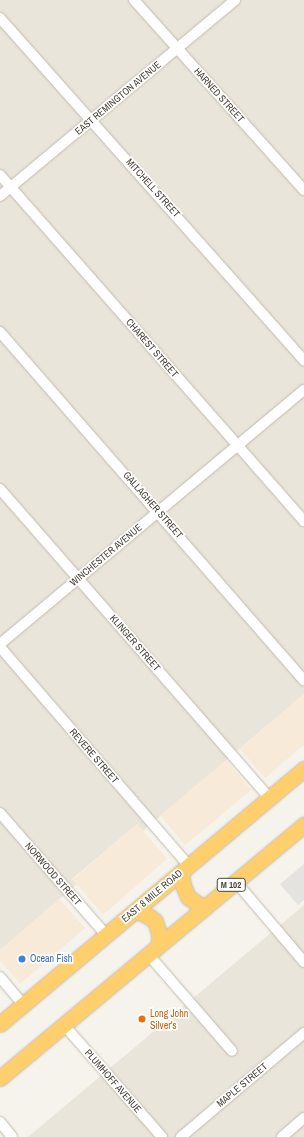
<!DOCTYPE html>
<html>
<head>
<meta charset="utf-8">
<style>
	body { margin:0 }
	#map { position:relative; width:304px; height:1137px; overflow:hidden; background:#f6f3ec; font-family:"Archivo Narrow",sans-serif }
	div>[style] { position:absolute }
	.residential>* { inset:0; background:#eae5da }
	.commercial>* { inset:0; background:#f7ead8; transform-origin:0 0 }
	.parking>* { inset:0; background:#e5e3e0 }
	.roads { filter:drop-shadow(0 0 1px #c2bbae) drop-shadow(0 0 1px #c2bbae) }
	.minor>* { height:10px; margin:-5px; padding:0 5px; transform-origin:5px; border-radius:5px; background:#fff }
	.highway>* { height:15px; margin:-7.5px; padding:0 7.5px; transform-origin:7.5px; border-radius:7.5px; background:#ffcf6e }
	.dots>* { width:11px; height:11px; translate:-50% -50%; box-sizing:border-box; border:2px solid #fff; border-radius:50% }
	span { translate:-50% -50%; white-space:nowrap; text-align:center; line-height:1.15; -webkit-text-stroke:3.5px #fff; paint-order:stroke }
	.shield-label span { padding:1px 3px; background:#fff; border:1px solid; border-radius:3px; -webkit-text-stroke-width:0 }
	.shield-label { font-size:9px; color:#4b4439; font-weight:700 }
	.street-label { font-size:10px; color:#4b4439 }
	.shop-label { font-size:10px; color:#366cbe }
	.left { translate:0 -50%; text-align:left }
	.food-label { font-size:10px; color:#c56008 }
</style>
</head>
<body>
<div id="map">
	<div class="residential">
		<i style="clip-path:polygon(0 0,304px 0,304px 694px,143px 831px,137px 824px,72px 879px,77px 884px,0 950px)"></i>
		<i style="clip-path:polygon(304px 905px,304px 1137px,28px 1137px)"></i>
	</div>
	<div class="commercial">
		<i style="clip-path:polygon(304px 694px,304px 745px,265px 778px,240px 749px)"></i>
		<i style="left:226px;top:760px;width:39px;height:86px;rotate:50deg"></i>
		<i style="left:137px;top:824px;width:46px;height:85px;rotate:49deg"></i>
		<i style="clip-path:polygon(59px 899px,85px 928px,20px 984px,0 960px,0 950px)"></i>
	</div>
	<div class="parking">
		<i style="clip-path:polygon(304px 864px,304px 900px,298px 905px,280px 884px)"></i>
	</div>
	<div class="roads">
		<div class="minor">
			<i style="left:134px;top:0;width:255px;rotate:48.2deg"></i>
			<i style="left:0;top:18px;width:458px;rotate:48.4deg"></i>
			<i style="left:0;top:175px;width:461px;rotate:48.7deg"></i>
			<i style="left:0;top:196px;width:306px;rotate:-39.8deg"></i>
			<i style="left:0;top:332px;width:462px;rotate:48.9deg"></i>
			<i style="left:0;top:489px;width:409px;rotate:48.9deg"></i>
			<i style="left:0;top:644px;width:396px;rotate:-39.9deg"></i>
			<i style="left:0;top:647px;width:289px;rotate:49.2deg"></i>
			<i style="left:0;top:813px;width:162px;rotate:49deg"></i>
			<i style="left:236px;top:882px;width:105px;rotate:49.6deg"></i>
			<i style="left:148px;top:954px;width:128px;rotate:49.1deg"></i>
			<i style="left:0;top:977px;width:35px;rotate:50deg"></i>
			<i style="left:64px;top:1025px;width:149px;rotate:48.8deg"></i>
			<i style="left:0;top:1122px;width:19px;rotate:51deg"></i>
			<i style="left:181px;top:1137px;width:161px;rotate:-40.2deg"></i>
			<i style="left:282px;top:1137px;width:29px;rotate:-41deg"></i>
		</div>
		<div class="highway">
			<i style="left:181px;top:872px;width:13px;rotate:81deg"></i>
			<i style="left:183px;top:885px;width:13px;rotate:67deg"></i>
			<i style="left:188px;top:897px;width:12px;rotate:35deg"></i>
			<i style="left:198px;top:904px;width:8px;rotate:23deg"></i>
			<i style="left:136px;top:910px;width:16px;rotate:27deg"></i>
			<i style="left:150px;top:917px;width:6px;rotate:39deg"></i>
			<i style="left:155px;top:921px;width:13px;rotate:72deg"></i>
			<i style="left:159px;top:933px;width:12px;rotate:90deg"></i>
			<i style="left:0;top:1024px;width:397px;rotate:-40deg"></i>
			<i style="left:0;top:1078px;width:396px;rotate:-39.8deg"></i>
		</div>
	</div>
	<div class="dots">
		<i style="left:22px;top:959px;background:#3f7fe0"></i>
		<i style="left:142px;top:1019px;background:#e8710a"></i>
	</div>
	<div class="shield-label">
		<span style="left:231px;top:885px">M 102</span>
	</div>
	<div class="street-label">
		<span style="left:219px;top:95px;rotate:48deg">HARNED STREET</span>
		<span style="left:118px;top:98px;rotate:-40deg">EAST REMINGTON AVENUE</span>
		<span style="left:153px;top:188px;rotate:48deg">MITCHELL STREET</span>
		<span style="left:152px;top:348px;rotate:49deg">CHAREST STREET</span>
		<span style="left:153px;top:505px;rotate:49deg">GALLAGHER STREET</span>
		<span style="left:106px;top:555px;rotate:-40deg">WINCHESTER AVENUE</span>
		<span style="left:135px;top:643px;rotate:49deg">KLINGER STREET</span>
		<span style="left:94px;top:756px;rotate:49deg">REVERE STREET</span>
		<span style="left:53px;top:874px;rotate:49deg">NORWOOD STREET</span>
		<span style="left:152px;top:896px;rotate:-40deg">EAST 8 MILE ROAD</span>
		<span style="left:113px;top:1081px;rotate:49deg">PLUMHOFF AVENUE</span>
		<span style="left:242px;top:1085px;rotate:-40deg">MAPLE STREET</span>
	</div>
	<div class="shop-label">
		<span class="left" style="left:30px;top:959px">Ocean Fish</span>
	</div>
	<div class="food-label">
		<span class="left" style="left:150px;top:1019px">Long John<br>Silver's</span>
	</div>
</div>
</body>
</html>
